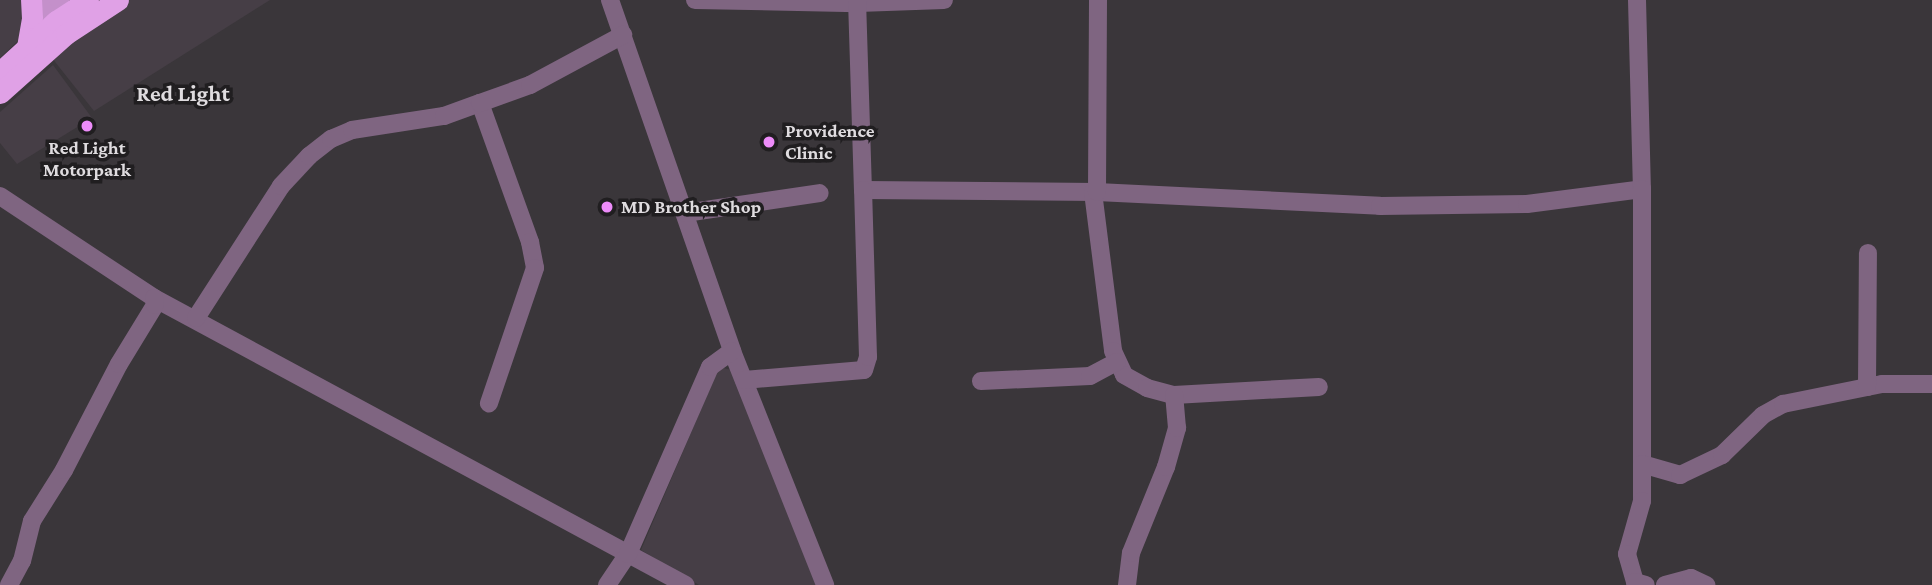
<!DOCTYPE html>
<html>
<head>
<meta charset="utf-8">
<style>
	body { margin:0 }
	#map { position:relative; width:1932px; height:585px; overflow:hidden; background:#3a363a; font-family:"Crimson Pro",serif }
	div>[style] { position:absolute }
	.built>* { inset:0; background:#463e46 }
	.minor>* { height:18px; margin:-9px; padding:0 9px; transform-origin:9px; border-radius:9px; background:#7f6581 }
	.major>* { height:18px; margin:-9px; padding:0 9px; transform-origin:9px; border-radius:9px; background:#c490ca }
	.highway>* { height:21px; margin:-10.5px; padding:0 10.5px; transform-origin:10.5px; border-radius:10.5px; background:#e0a1e6 }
	.dots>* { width:19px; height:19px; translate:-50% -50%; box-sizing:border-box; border:4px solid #201e20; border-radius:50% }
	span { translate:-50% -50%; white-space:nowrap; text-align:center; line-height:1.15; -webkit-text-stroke:7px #201e20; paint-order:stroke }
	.poi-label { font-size:19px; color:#dfdcdf; font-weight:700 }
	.left { translate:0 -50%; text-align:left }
	.quarter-label { font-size:23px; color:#dfdcdf; font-weight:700 }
</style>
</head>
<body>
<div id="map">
	<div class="built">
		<i style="clip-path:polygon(0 0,25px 0,40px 20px,0 58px)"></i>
		<i style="clip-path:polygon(129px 0,270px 0,94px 111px,52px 58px)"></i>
		<i style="clip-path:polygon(53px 65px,92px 118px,17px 164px,0 143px,0 112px)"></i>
		<i style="clip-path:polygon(719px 367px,732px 370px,816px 585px,699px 585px,641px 550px)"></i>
	</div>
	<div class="minor">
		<i style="left:610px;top:0;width:372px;rotate:70.8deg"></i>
		<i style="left:732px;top:351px;width:252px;rotate:68.3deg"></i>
		<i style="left:695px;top:0;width:163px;rotate:1.1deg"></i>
		<i style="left:858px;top:3px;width:86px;rotate:-2deg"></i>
		<i style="left:857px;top:0;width:190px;rotate:88.2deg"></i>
		<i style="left:863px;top:190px;width:234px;rotate:0.5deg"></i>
		<i style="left:1097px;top:192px;width:283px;rotate:2.8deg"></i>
		<i style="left:1380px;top:206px;width:147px;rotate:-0.8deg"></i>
		<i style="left:1527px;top:204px;width:116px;rotate:-7.4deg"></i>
		<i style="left:1637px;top:0;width:189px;rotate:88.5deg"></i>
		<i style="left:1642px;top:189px;width:275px;rotate:90deg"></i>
		<i style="left:1642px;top:464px;width:40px;rotate:16deg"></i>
		<i style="left:1680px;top:475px;width:47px;rotate:-25.5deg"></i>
		<i style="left:1722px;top:455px;width:57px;rotate:-44.3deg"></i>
		<i style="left:1763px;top:415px;width:23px;rotate:-29deg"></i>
		<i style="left:1783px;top:404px;width:101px;rotate:-11.4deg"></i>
		<i style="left:1882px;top:384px;width:50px"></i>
		<i style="left:480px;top:103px;width:148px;rotate:70.2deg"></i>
		<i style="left:530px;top:242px;width:26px;rotate:79deg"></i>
		<i style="left:535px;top:268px;width:143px;rotate:108.8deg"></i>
		<i style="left:1093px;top:192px;width:160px;rotate:82.8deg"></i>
		<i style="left:1113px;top:351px;width:26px;rotate:65deg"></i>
		<i style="left:1124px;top:375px;width:26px;rotate:29deg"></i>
		<i style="left:1147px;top:388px;width:28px;rotate:15deg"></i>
		<i style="left:1174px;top:395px;width:145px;rotate:-3.2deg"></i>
		<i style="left:1097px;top:192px;width:192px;rotate:-89.7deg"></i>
		<i style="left:0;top:196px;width:185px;rotate:33.5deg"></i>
		<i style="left:154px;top:298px;width:604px;rotate:28.35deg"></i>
		<i style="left:685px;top:213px;width:136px;rotate:-8.4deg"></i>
		<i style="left:196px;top:318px;width:157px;rotate:-57.2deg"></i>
		<i style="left:281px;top:186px;width:41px;rotate:-47deg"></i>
		<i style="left:309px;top:156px;width:28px;rotate:-38deg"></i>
		<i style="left:331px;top:139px;width:23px;rotate:-23deg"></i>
		<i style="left:352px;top:130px;width:93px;rotate:-8.7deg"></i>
		<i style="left:444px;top:116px;width:38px;rotate:-20deg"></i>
		<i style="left:480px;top:103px;width:53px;rotate:-19.8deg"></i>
		<i style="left:530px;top:85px;width:106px;rotate:-28.3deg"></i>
		<i style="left:744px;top:380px;width:120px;rotate:-4.8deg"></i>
		<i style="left:864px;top:370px;width:14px;rotate:-73deg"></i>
		<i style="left:868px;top:357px;width:167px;rotate:-91.7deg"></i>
		<i style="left:981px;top:381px;width:109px;rotate:-2.6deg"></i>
		<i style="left:1090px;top:376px;width:30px;rotate:-28deg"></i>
		<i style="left:1867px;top:387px;width:134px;rotate:-89.6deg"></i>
		<i style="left:1642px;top:464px;width:37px;rotate:90deg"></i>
		<i style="left:1642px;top:501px;width:55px;rotate:105.8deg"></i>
		<i style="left:1627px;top:554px;width:29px;rotate:74deg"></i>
		<i style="left:1635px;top:582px;width:11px;rotate:15deg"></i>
		<i style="left:9px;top:585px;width:27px;rotate:-62deg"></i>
		<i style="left:22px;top:561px;width:41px;rotate:-76deg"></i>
		<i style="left:32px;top:521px;width:60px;rotate:-57.9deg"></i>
		<i style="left:64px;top:470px;width:119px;rotate:-62.6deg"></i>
		<i style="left:119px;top:364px;width:69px;rotate:-58.6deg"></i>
		<i style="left:155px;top:305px;width:7px;rotate:-98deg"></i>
		<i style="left:607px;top:585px;width:37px;rotate:-56deg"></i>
		<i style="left:628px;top:554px;width:204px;rotate:-66.3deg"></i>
		<i style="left:710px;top:367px;width:27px;rotate:-36deg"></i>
		<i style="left:1127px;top:585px;width:32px;rotate:-83deg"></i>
		<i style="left:1131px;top:553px;width:93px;rotate:-67.9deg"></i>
		<i style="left:1166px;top:467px;width:41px;rotate:-74.2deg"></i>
		<i style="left:1177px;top:428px;width:33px;rotate:-95deg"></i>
		<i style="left:1665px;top:585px;width:27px;rotate:-15deg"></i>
		<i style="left:1691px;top:578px;width:17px;rotate:25deg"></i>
	</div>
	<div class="major">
		<i style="left:39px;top:0;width:38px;rotate:51deg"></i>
		<i style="left:58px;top:0;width:29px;rotate:52deg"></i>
	</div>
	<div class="highway">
		<i style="left:27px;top:47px;width:29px;rotate:-80deg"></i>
		<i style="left:32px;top:18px;width:18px;rotate:-93deg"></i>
		<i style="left:0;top:72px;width:76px;rotate:-42.3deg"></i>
		<i style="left:56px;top:21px;width:38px;rotate:-33deg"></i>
		<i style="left:0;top:93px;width:89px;rotate:-41.8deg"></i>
		<i style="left:66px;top:34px;width:62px;rotate:-33.2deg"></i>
	</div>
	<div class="dots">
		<i style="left:87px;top:126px;background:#ed8cf9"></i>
		<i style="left:769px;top:142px;background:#ed8cf9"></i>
		<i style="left:607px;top:207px;background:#ed8cf9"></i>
	</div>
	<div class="poi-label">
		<span class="left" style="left:785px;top:142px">Providence<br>Clinic</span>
		<span style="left:87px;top:159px">Red Light<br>Motorpark</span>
		<span class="left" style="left:621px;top:207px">MD Brother Shop</span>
	</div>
	<div class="quarter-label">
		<span style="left:183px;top:93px">Red Light</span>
	</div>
</div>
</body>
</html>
